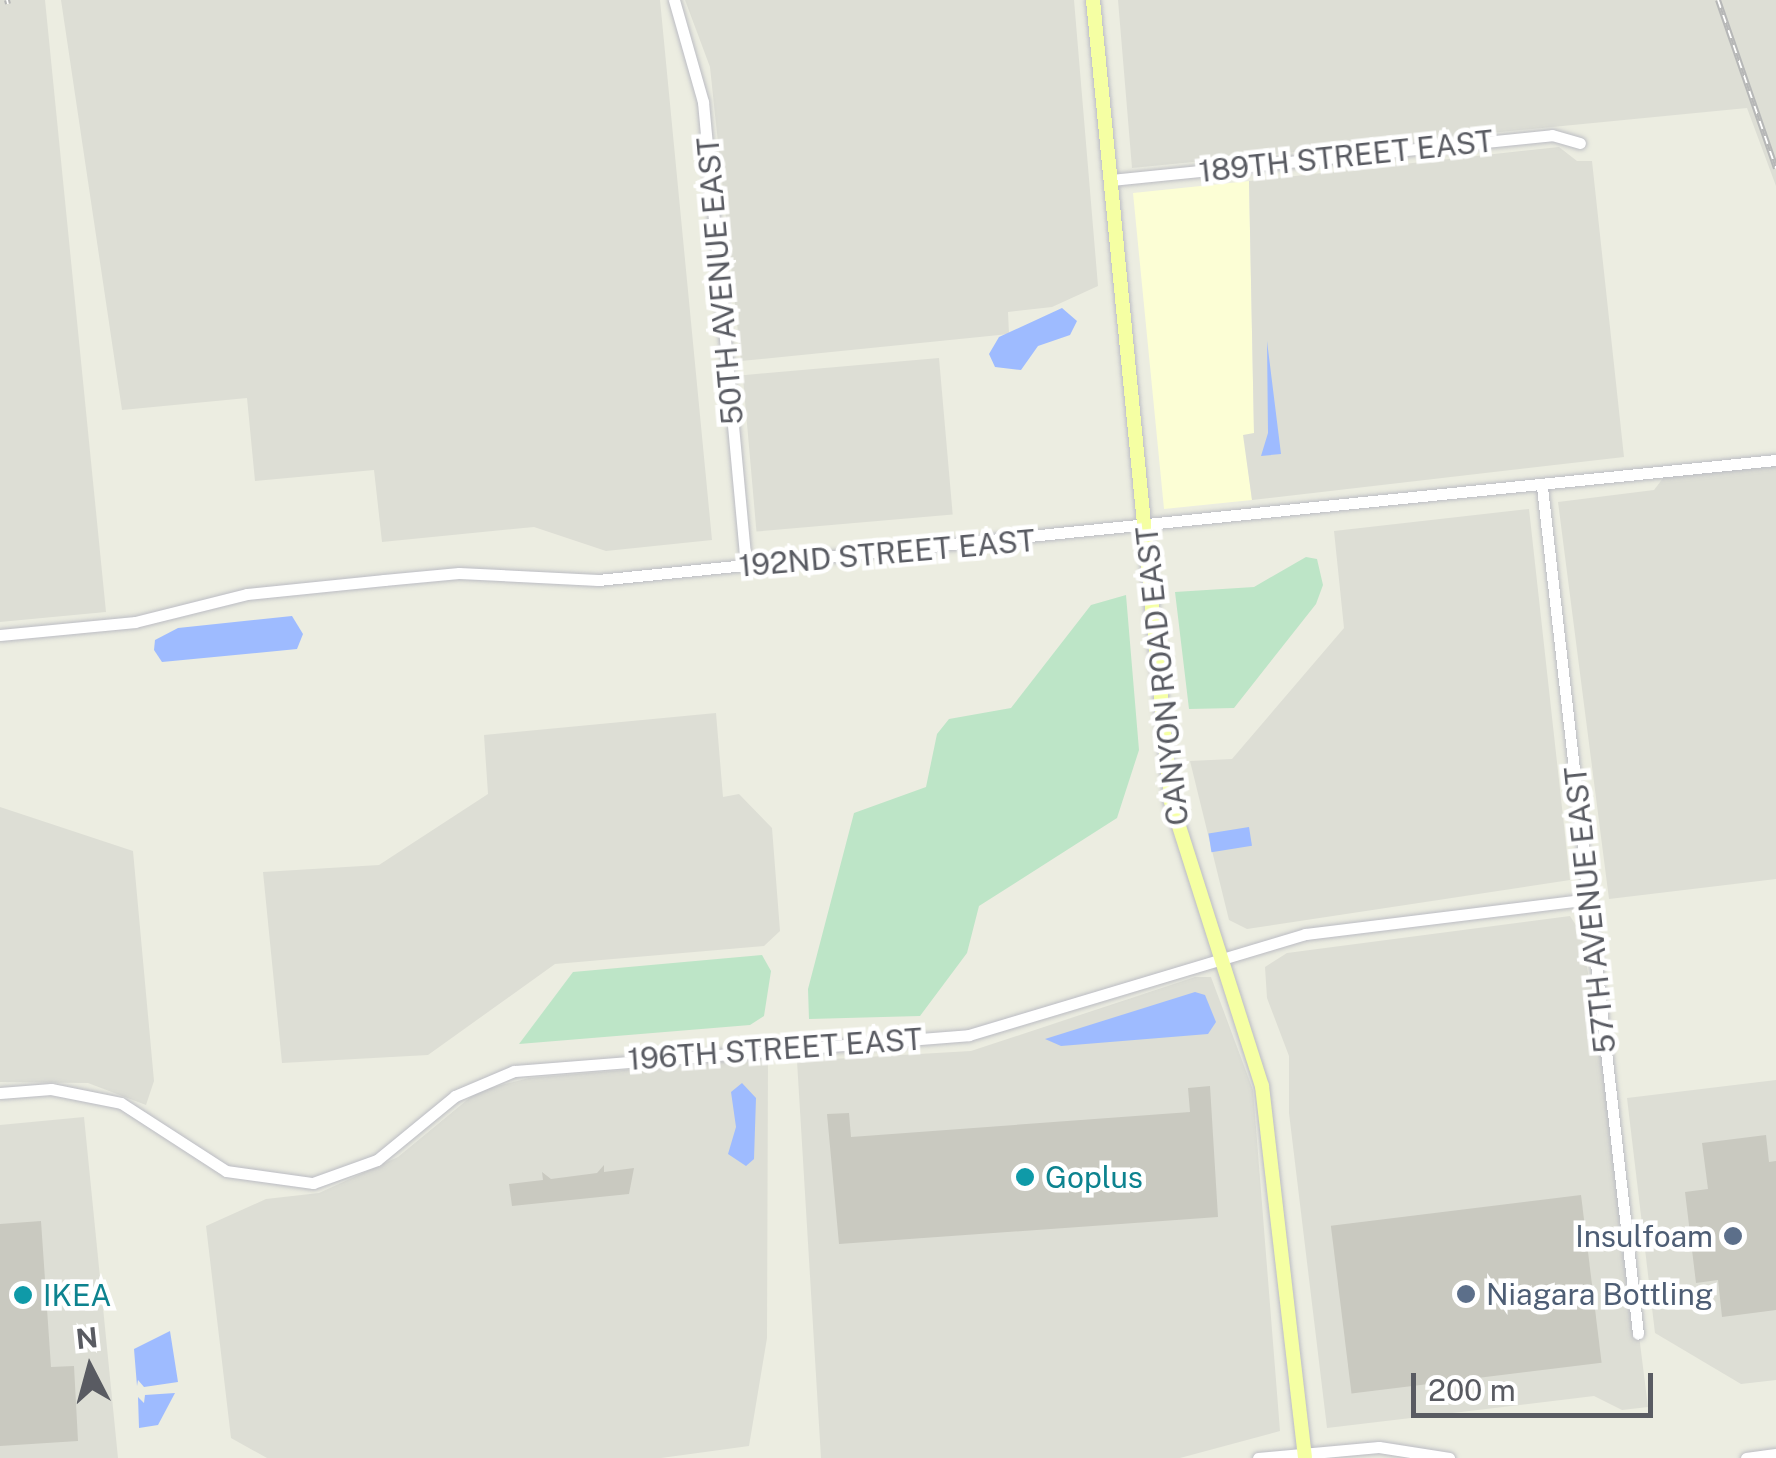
<!DOCTYPE html>
<html>
<head>
<meta charset="utf-8">
<style>
	body { margin:0 }
	#map { position:relative; width:1776px; height:1458px; overflow:hidden; background:#ecede1; font-family:"Public Sans",sans-serif }
	div>[style] { position:absolute }
	.commercial>* { inset:0; background:#fcfed5 }
	.industrial>* { inset:0; background:#ddded5; transform-origin:0 0 }
	.green>* { inset:0; background:#bde5c7 }
	.water>* { inset:0; background:#9ebbff; transform-origin:0 0 }
	.building>* { inset:0; background:#c9c9c0; transform-origin:0 0 }
	.roads { filter:drop-shadow(0 0 2px #bbbcc3) drop-shadow(0 0 2px #bbbcc3) }
	.minor>* { height:11px; margin:-5.5px; padding:0 5.5px; transform-origin:5.5px; border-radius:5.5px; background:#fff }
	.major>* { height:14px; margin:-7px; padding:0 7px; transform-origin:7px; border-radius:7px; background:#f5ffa3 }
	.rail>* { height:6px; margin-top:-3px; transform-origin:0; background:repeating-linear-gradient(90deg,#fff 0 8px,#b6b7b7 0 16px); box-sizing:border-box; border-block:2px solid #b6b7b7 }
	.dots>* { width:28px; height:28px; translate:-50% -50%; box-sizing:border-box; border:5px solid #fff; border-radius:50% }
	span { translate:-50% -50%; white-space:nowrap; text-align:center; line-height:1.15; -webkit-text-stroke:9px #fff; paint-order:stroke }
	.street-label { font-size:30px; color:#595b62 }
	.culture-label { font-size:30px; color:#0d838f }
	.left { translate:0 -50%; text-align:left }
	.service-label { font-size:30px; color:#4e5e75 }
	.right { translate:-100% -50%; text-align:right }
	.north { position:absolute; left:40px; top:1318px; width:100px; height:100px; -webkit-text-stroke:8px #fff; paint-order:stroke; rotate:354deg; font-size:28px; font-weight:700; line-height:40px; text-align:center; color:#595b62 }
	.north::after { content:''; display:block; margin:auto; width:35px; height:45px; background:#595b62; clip-path:polygon(50% 0,100% 100%,50% 72%,0 100%) }
	.scale { position:absolute; left:1411px; top:1373px; width:242px; height:45px; box-sizing:border-box; border:5px solid #595b62; border-top:0; padding-left:12px; font-size:30px; line-height:35px; white-space:nowrap; color:#595b62; -webkit-text-stroke:8px #fff; paint-order:stroke }
</style>
</head>
<body>
<div id="map">
	<div class="commercial">
		<i style="clip-path:polygon(1249px 181px,1254px 434px,1244px 436px,1252px 500px,1164px 509px,1133px 193px)"></i>
	</div>
	<div class="industrial">
		<i style="clip-path:polygon(0 0,45px 0,106px 612px,0 622px)"></i>
		<i style="clip-path:polygon(61px 0,660px 0,712px 540px,606px 551px,534px 527px,382px 542px,374px 470px,255px 481px,247px 398px,122px 410px)"></i>
		<i style="clip-path:polygon(685px 0,1074px 0,1098px 286px,1052px 307px,1008px 312px,1009px 334px,741px 361px,710px 67px)"></i>
		<i style="clip-path:polygon(1118px 0,1776px 0,1776px 186px,1747px 108px,1132px 168px)"></i>
		<i style="clip-path:polygon(1559px 147px,1577px 161px,1592px 161px,1624px 457px,1252px 500px,1243px 435px,1254px 433px,1249px 181px)"></i>
		<i style="left:939px;top:358px;width:157px;height:197px;rotate:85deg"></i>
		<i style="clip-path:polygon(1776px 459px,1776px 879px,1609px 899px,1558px 502px,1654px 490px,1667px 473px)"></i>
		<i style="clip-path:polygon(1529px 509px,1570px 880px,1247px 929px,1229px 920px,1190px 761px,1232px 759px,1344px 628px,1334px 531px)"></i>
		<i style="clip-path:polygon(716px 713px,723px 797px,739px 794px,772px 828px,780px 931px,764px 946px,555px 964px,428px 1055px,282px 1063px,263px 872px,379px 865px,488px 794px,484px 735px)"></i>
		<i style="clip-path:polygon(0 807px,133px 851px,154px 1081px,146px 1105px,88px 1083px,0 1082px)"></i>
		<i style="clip-path:polygon(1570px 916px,1581px 933px,1608px 1088px,1648px 1407px,1622px 1410px,1594px 1396px,1327px 1428px,1289px 1113px,1289px 1056px,1267px 998px,1265px 967px,1287px 953px)"></i>
		<i style="clip-path:polygon(1195px 977px,1211px 977px,1253px 1090px,1280px 1431px,1180px 1458px,821px 1458px,797px 1061px,971px 1051px)"></i>
		<i style="clip-path:polygon(768px 1058px,767px 1338px,749px 1446px,661px 1458px,267px 1458px,231px 1438px,206px 1226px,266px 1199px,319px 1193px,398px 1157px,478px 1091px,529px 1078px)"></i>
		<i style="clip-path:polygon(1776px 1080px,1776px 1380px,1741px 1384px,1655px 1333px,1627px 1098px)"></i>
		<i style="clip-path:polygon(84px 1117px,118px 1458px,0 1458px,0 1125px)"></i>
	</div>
	<div class="green">
		<i style="clip-path:polygon(1306px 557px,1317px 559px,1323px 585px,1316px 604px,1234px 708px,1189px 709px,1175px 592px,1254px 587px)"></i>
		<i style="clip-path:polygon(1126px 595px,1139px 750px,1117px 818px,979px 906px,967px 953px,920px 1016px,809px 1019px,808px 989px,854px 813px,926px 787px,937px 734px,949px 719px,1011px 708px,1091px 605px)"></i>
		<i style="clip-path:polygon(762px 955px,771px 971px,764px 1016px,750px 1025px,519px 1044px,573px 972px)"></i>
	</div>
	<div class="water">
		<i style="clip-path:polygon(1062px 308px,1077px 321px,1070px 335px,1038px 346px,1021px 370px,995px 367px,989px 354px,999px 337px)"></i>
		<i style="clip-path:polygon(1267px 341px,1281px 454px,1261px 456px,1268px 433px)"></i>
		<i style="clip-path:polygon(292px 616px,303px 634px,297px 649px,162px 662px,154px 650px,155px 640px,178px 628px)"></i>
		<i style="left:1249px;top:827px;width:19px;height:41px;rotate:81deg"></i>
		<i style="clip-path:polygon(1195px 992px,1205px 995px,1216px 1022px,1208px 1034px,1061px 1046px,1045px 1039px)"></i>
		<i style="clip-path:polygon(742px 1083px,756px 1098px,754px 1159px,746px 1166px,728px 1154px,736px 1127px,731px 1092px)"></i>
		<i style="clip-path:polygon(170px 1331px,178px 1382px,144px 1387px,138px 1380px,137px 1386px,134px 1349px)"></i>
		<i style="clip-path:polygon(175px 1393px,158px 1425px,139px 1428px,138px 1397px,144px 1403px,145px 1395px)"></i>
	</div>
	<div class="building">
		<i style="clip-path:polygon(1210px 1086px,1218px 1217px,839px 1244px,827px 1114px,849px 1113px,851px 1137px,1190px 1112px,1188px 1088px)"></i>
		<i style="clip-path:polygon(1766px 1135px,1769px 1162px,1776px 1161px,1776px 1310px,1722px 1317px,1718px 1280px,1696px 1283px,1685px 1192px,1708px 1189px,1702px 1143px)"></i>
		<i style="clip-path:polygon(604px 1165px,604px 1172px,634px 1168px,629px 1194px,512px 1206px,509px 1184px,543px 1180px,542px 1172px,551px 1179px,597px 1173px)"></i>
		<i style="left:1581px;top:1195px;width:169px;height:252px;rotate:83deg"></i>
		<i style="clip-path:polygon(41px 1221px,51px 1367px,74px 1366px,78px 1441px,0 1446px,0 1224px)"></i>
	</div>
	<div class="roads">
		<div class="minor">
			<i style="left:674px;top:0;width:106px;rotate:74.1deg"></i>
			<i style="left:703px;top:102px;width:466px;rotate:84.7deg"></i>
			<i style="left:1111px;top:180px;width:443px;rotate:-5.8deg"></i>
			<i style="left:1552px;top:135px;width:29px;rotate:16deg"></i>
			<i style="left:1542px;top:487px;width:852px;rotate:83.53deg"></i>
			<i style="left:0;top:635px;width:136px;rotate:-5.5deg"></i>
			<i style="left:135px;top:622px;width:115px;rotate:-14deg"></i>
			<i style="left:247px;top:594px;width:138px;rotate:-5.8deg"></i>
			<i style="left:384px;top:580px;width:75px;rotate:-5.3deg"></i>
			<i style="left:459px;top:573px;width:139px;rotate:2.9deg"></i>
			<i style="left:598px;top:580px;width:1184px;rotate:-5.82deg"></i>
			<i style="left:0;top:1093px;width:51px;rotate:-4.5deg"></i>
			<i style="left:51px;top:1089px;width:71px;rotate:11.3deg"></i>
			<i style="left:121px;top:1103px;width:125px;rotate:32.9deg"></i>
			<i style="left:226px;top:1171px;width:88px;rotate:7.9deg"></i>
			<i style="left:313px;top:1183px;width:68px;rotate:-19.8deg"></i>
			<i style="left:377px;top:1160px;width:101px;rotate:-39.4deg"></i>
			<i style="left:455px;top:1096px;width:64px;rotate:-23deg"></i>
			<i style="left:514px;top:1071px;width:456px;rotate:-4.5deg"></i>
			<i style="left:969px;top:1035px;width:351px;rotate:-16.7deg"></i>
			<i style="left:1305px;top:934px;width:286px;rotate:-7deg"></i>
			<i style="left:1258px;top:1458px;width:121px;rotate:-5.2deg"></i>
			<i style="left:1379px;top:1447px;width:71px;rotate:8.9deg"></i>
			<i style="left:1746px;top:1458px;width:30px;rotate:-8deg"></i>
		</div>
		<div class="major">
			<i style="left:1093px;top:0;width:805px;rotate:84.44deg"></i>
			<i style="left:1171px;top:801px;width:299px;rotate:72.3deg"></i>
			<i style="left:1262px;top:1086px;width:374px;rotate:83.4deg"></i>
		</div>
	</div>
	<div class="rail">
		<i style="left:7px;top:0;width:4px;rotate:76deg"></i>
		<i style="left:1718px;top:0;width:178px;rotate:71deg"></i>
	</div>
	<div class="dots">
		<i style="left:1025px;top:1177px;background:#0f9aa8"></i>
		<i style="left:1733px;top:1236px;background:#5c6f8a"></i>
		<i style="left:1466px;top:1294px;background:#5c6f8a"></i>
		<i style="left:23px;top:1295px;background:#0f9aa8"></i>
	</div>
	<div class="street-label">
		<span style="left:1346px;top:156px;rotate:-6deg">189TH STREET EAST</span>
		<span style="left:720px;top:281px;rotate:-95deg">50TH AVENUE EAST</span>
		<span style="left:887px;top:553px;rotate:-5deg">192ND STREET EAST</span>
		<span style="left:1162px;top:676px;rotate:-96deg">CANYON ROAD EAST</span>
		<span style="left:1590px;top:910px;rotate:-96deg">57TH AVENUE EAST</span>
		<span style="left:775px;top:1049px;rotate:-4deg">196TH STREET EAST</span>
	</div>
	<div class="culture-label">
		<span class="left" style="left:1045px;top:1177px">Goplus</span>
		<span class="left" style="left:43px;top:1295px">IKEA</span>
	</div>
	<div class="service-label">
		<span class="right" style="left:1713px;top:1236px">Insulfoam</span>
		<span class="left" style="left:1486px;top:1294px">Niagara Bottling</span>
	</div>
	<div class="north">N</div>
	<div class="scale">200 m</div>
</div>
</body>
</html>
